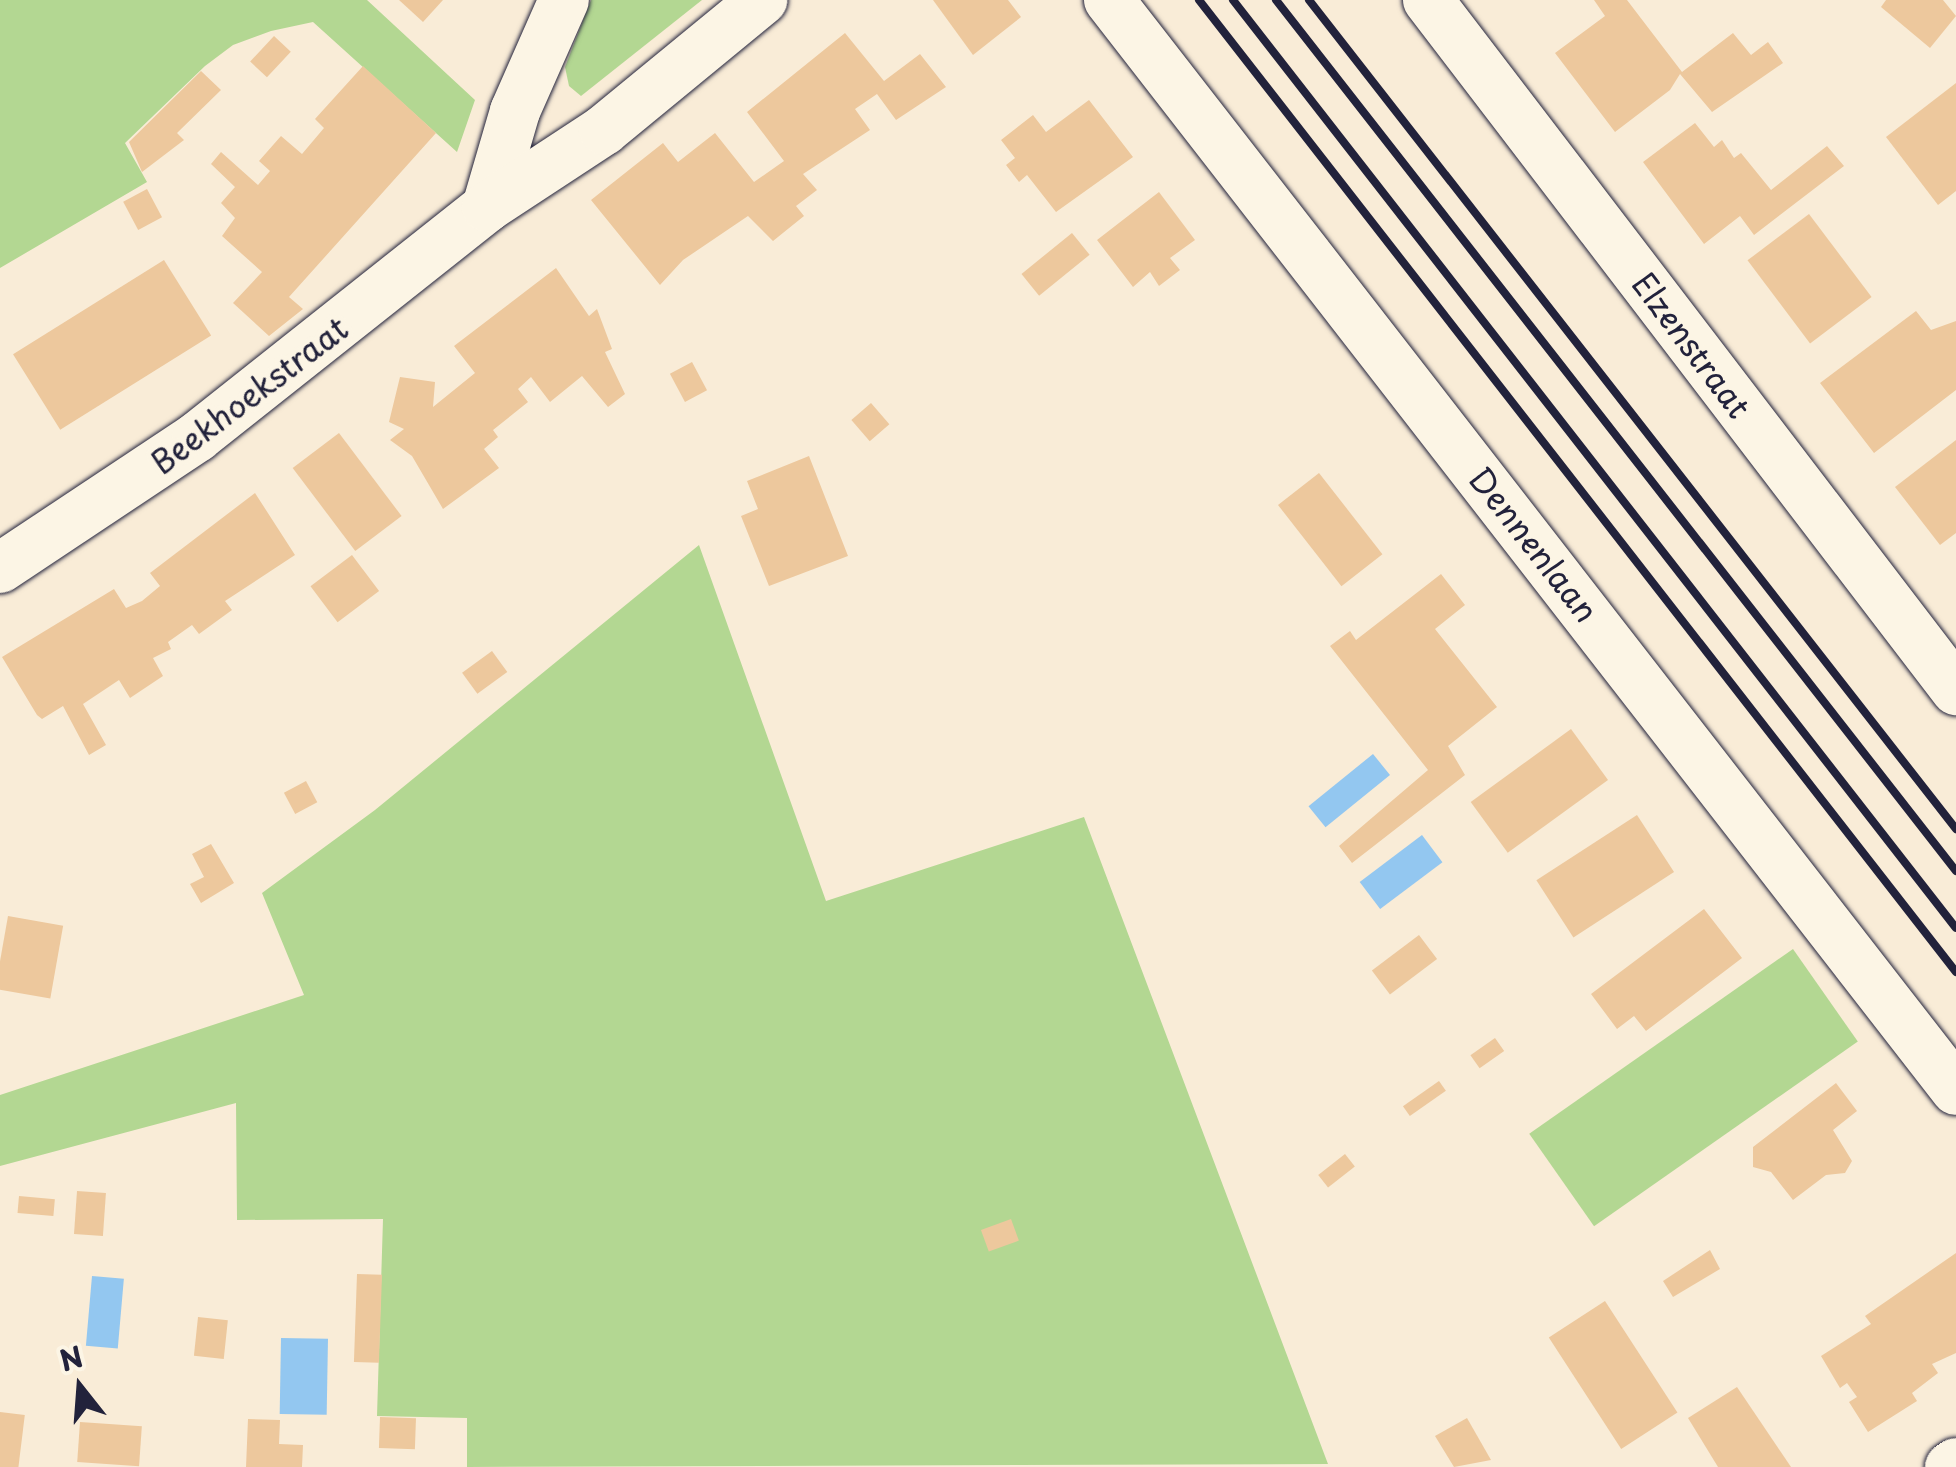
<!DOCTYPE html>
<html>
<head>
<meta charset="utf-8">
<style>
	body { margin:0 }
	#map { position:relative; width:1956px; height:1467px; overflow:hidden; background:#f9ecd7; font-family:"Playpen Sans",sans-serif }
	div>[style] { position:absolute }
	.green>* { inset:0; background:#b3d792; transform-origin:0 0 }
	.water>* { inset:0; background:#93c7f0; transform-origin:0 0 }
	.building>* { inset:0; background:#edc89d; transform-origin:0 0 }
	.roads { filter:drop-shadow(0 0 2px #22223b) drop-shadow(0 0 2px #22223b) }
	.minor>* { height:50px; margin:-25px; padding:0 25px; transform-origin:25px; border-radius:25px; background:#fcf5e5 }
	.rail>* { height:8px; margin:-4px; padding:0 4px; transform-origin:4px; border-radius:4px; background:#22223b }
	span { translate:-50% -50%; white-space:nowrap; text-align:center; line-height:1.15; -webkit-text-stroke:10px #fcf5e5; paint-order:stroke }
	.street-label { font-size:32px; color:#22223b }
	.north { position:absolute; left:30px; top:1337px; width:100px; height:100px; -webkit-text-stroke:8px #fcf5e5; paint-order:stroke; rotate:343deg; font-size:28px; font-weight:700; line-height:40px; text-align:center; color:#22223b }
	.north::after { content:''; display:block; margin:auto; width:35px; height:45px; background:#22223b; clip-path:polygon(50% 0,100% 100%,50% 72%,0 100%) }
</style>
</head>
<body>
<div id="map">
	<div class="green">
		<i style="clip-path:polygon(0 0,367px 0,475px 100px,457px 152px,313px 22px,271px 31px,233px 45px,205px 66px,125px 143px,147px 182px,0 268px)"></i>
		<i style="clip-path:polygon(591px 0,702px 0,581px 96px,569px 86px,565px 67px)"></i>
		<i style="clip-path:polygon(699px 545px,826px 901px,1084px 817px,1328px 1464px,467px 1467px,467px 1418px,377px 1416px,383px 1219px,237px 1220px,236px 1103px,0 1166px,0 1095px,304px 995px,262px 893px,375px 810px)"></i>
		<i style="left:1793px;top:949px;width:113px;height:322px;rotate:55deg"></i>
	</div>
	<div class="water">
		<i style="left:1373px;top:754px;width:27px;height:83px;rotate:51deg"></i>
		<i style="left:1422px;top:835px;width:34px;height:78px;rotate:53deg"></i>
		<i style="left:92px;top:1276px;width:32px;height:70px;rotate:5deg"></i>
		<i style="left:281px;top:1338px;width:47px;height:76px;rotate:1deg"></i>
	</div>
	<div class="building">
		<i style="clip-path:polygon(399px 0,443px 0,423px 22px)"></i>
		<i style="clip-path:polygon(933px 0,1008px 0,1021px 17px,973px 55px)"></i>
		<i style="clip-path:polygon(1594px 0,1627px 0,1682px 72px,1733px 33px,1751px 55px,1768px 42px,1783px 63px,1712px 112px,1680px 74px,1670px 90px,1615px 132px,1555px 53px,1605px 16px)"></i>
		<i style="clip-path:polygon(1886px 0,1943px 0,1956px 16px,1930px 48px,1881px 7px)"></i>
		<i style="clip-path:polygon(845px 33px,884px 81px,920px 54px,946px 87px,896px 120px,877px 94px,855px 109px,870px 130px,803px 174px,817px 190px,796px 206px,804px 216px,773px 241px,748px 216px,683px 260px,660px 285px,591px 200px,663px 143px,678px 162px,715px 133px,754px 182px,784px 161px,747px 112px)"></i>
		<i style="left:274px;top:36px;width:23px;height:35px;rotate:43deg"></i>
		<i style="clip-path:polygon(363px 66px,436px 133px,289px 297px,303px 309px,269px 336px,233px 303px,262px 272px,222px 236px,235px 218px,221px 203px,235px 187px,211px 164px,221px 152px,258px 185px,270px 171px,259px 161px,281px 136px,302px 154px,324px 128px,315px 119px)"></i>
		<i style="clip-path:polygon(201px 71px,221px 90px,177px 133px,184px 140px,142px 172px,129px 142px)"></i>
		<i style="clip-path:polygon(1956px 83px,1956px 191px,1938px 205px,1886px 137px)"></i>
		<i style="clip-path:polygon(1089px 100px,1133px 157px,1056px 212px,1027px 175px,1019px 182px,1006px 165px,1015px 158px,1001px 140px,1033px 115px,1046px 132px)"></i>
		<i style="clip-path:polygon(1695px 123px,1714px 147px,1722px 140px,1734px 158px,1741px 153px,1771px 190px,1827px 146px,1844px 166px,1754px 235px,1740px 216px,1704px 244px,1643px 162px)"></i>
		<i style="left:147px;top:189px;width:32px;height:27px;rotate:62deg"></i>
		<i style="clip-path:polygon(1159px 192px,1195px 240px,1170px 258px,1180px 270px,1159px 286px,1150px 272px,1133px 287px,1097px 240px)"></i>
		<i style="left:1809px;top:214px;width:104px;height:77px;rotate:53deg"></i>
		<i style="left:1072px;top:233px;width:28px;height:65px;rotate:51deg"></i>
		<i style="left:164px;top:260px;width:89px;height:178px;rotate:58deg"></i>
		<i style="clip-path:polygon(556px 268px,589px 316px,597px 309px,612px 349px,605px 352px,625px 394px,608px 407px,582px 376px,550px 402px,531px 377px,518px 389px,528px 402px,493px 430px,498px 437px,484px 449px,499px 468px,443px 509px,412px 456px,390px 440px,404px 429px,389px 422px,400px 377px,435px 382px,433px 407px,475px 373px,454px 346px)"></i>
		<i style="clip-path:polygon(1916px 311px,1931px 330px,1956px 321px,1956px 390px,1874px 453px,1820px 383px)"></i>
		<i style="left:692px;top:362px;width:32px;height:25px;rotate:62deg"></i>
		<i style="left:871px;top:403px;width:28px;height:26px;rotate:49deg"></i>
		<i style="left:339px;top:433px;width:104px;height:58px;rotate:53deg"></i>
		<i style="clip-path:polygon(1956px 440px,1956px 533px,1940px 545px,1895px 487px)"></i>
		<i style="clip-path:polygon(809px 456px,848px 556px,769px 586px,741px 516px,758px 509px,747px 481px)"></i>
		<i style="left:1319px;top:473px;width:103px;height:52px;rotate:52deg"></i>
		<i style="clip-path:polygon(255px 493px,295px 555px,225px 601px,232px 610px,199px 634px,192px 625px,168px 642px,171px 649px,153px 658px,163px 676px,130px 698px,119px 680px,83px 704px,106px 745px,89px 755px,63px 706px,42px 719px,37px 715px,2px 657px,114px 589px,126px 608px,142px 601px,160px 586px,150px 573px)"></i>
		<i style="left:352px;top:555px;width:45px;height:52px;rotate:53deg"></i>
		<i style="clip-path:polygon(1441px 574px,1465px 605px,1435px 629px,1497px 707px,1448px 746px,1465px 775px,1352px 863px,1339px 846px,1428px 770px,1330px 646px,1350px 631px,1356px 640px)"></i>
		<i style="left:492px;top:651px;width:26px;height:37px;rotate:54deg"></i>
		<i style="left:1571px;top:729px;width:63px;height:124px;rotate:54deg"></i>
		<i style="left:306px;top:781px;width:24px;height:25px;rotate:62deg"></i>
		<i style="left:1637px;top:815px;width:68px;height:120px;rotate:57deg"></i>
		<i style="clip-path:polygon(211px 844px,234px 883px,201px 903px,190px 884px,204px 877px,192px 854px)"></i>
		<i style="clip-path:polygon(1704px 909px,1742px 958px,1646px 1031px,1634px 1016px,1617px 1029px,1591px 994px)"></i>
		<i style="left:8px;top:916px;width:56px;height:74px;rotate:10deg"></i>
		<i style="left:1419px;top:935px;width:30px;height:59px;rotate:53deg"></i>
		<i style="left:1495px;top:1038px;width:16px;height:30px;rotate:55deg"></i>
		<i style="left:1439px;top:1081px;width:12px;height:44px;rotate:55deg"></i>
		<i style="clip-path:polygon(1836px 1083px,1857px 1111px,1833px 1130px,1852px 1161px,1845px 1173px,1826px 1175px,1793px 1200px,1771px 1172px,1753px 1167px,1753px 1147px)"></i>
		<i style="left:1345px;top:1154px;width:16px;height:34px;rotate:52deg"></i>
		<i style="left:77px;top:1191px;width:29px;height:43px;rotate:4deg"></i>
		<i style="left:19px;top:1196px;width:36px;height:17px;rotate:5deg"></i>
		<i style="left:1011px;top:1219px;width:23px;height:32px;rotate:70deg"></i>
		<i style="clip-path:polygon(1710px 1250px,1720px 1269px,1673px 1297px,1663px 1281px)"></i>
		<i style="clip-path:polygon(1956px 1253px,1956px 1353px,1932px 1364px,1938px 1373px,1912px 1393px,1917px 1401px,1868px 1432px,1849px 1402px,1857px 1397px,1847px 1383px,1840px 1388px,1821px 1356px,1871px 1324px,1865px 1316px)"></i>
		<i style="left:357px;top:1274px;width:25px;height:88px;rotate:2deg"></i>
		<i style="left:1605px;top:1301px;width:133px;height:67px;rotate:57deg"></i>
		<i style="left:198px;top:1317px;width:30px;height:39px;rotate:6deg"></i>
		<i style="clip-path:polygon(1737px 1387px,1791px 1467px,1718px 1467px,1688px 1418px)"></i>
		<i style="left:0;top:1412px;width:25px;height:55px;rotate:7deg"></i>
		<i style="left:380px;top:1417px;width:36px;height:31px;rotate:2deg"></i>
		<i style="clip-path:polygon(1467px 1418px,1491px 1460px,1454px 1467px,1435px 1436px)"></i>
		<i style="clip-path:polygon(248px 1419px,280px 1420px,279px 1444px,303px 1445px,302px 1467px,246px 1467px)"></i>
		<i style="left:80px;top:1422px;width:62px;height:40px;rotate:4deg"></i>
	</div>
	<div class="roads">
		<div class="minor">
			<i style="left:1109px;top:0;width:1380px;rotate:52.15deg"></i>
			<i style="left:1428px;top:0;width:869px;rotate:52.58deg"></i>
			<i style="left:487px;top:207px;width:100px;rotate:-73.7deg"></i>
			<i style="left:515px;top:111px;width:121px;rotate:-66.2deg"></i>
			<i style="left:0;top:568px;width:237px;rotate:-33.6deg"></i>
			<i style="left:197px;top:437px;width:370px;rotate:-38.4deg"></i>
			<i style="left:487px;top:207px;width:140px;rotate:-33.3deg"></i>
			<i style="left:604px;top:130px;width:205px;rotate:-39.4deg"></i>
			<i style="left:1950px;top:1467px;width:7px;rotate:-34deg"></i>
		</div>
	</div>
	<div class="rail">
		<i style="left:1199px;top:0;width:1232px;rotate:52.09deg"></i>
		<i style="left:1233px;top:0;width:1176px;rotate:52.08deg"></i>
		<i style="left:1276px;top:0;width:1105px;rotate:52.02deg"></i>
		<i style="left:1309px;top:0;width:1052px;rotate:52.03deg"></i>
	</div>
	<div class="street-label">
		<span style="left:1692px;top:345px;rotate:53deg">Elzenstraat</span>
		<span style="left:249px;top:395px;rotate:-37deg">Beekhoekstraat</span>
		<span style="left:1534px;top:544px;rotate:52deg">Dennenlaan</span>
	</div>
	<div class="north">N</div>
</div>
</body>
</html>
